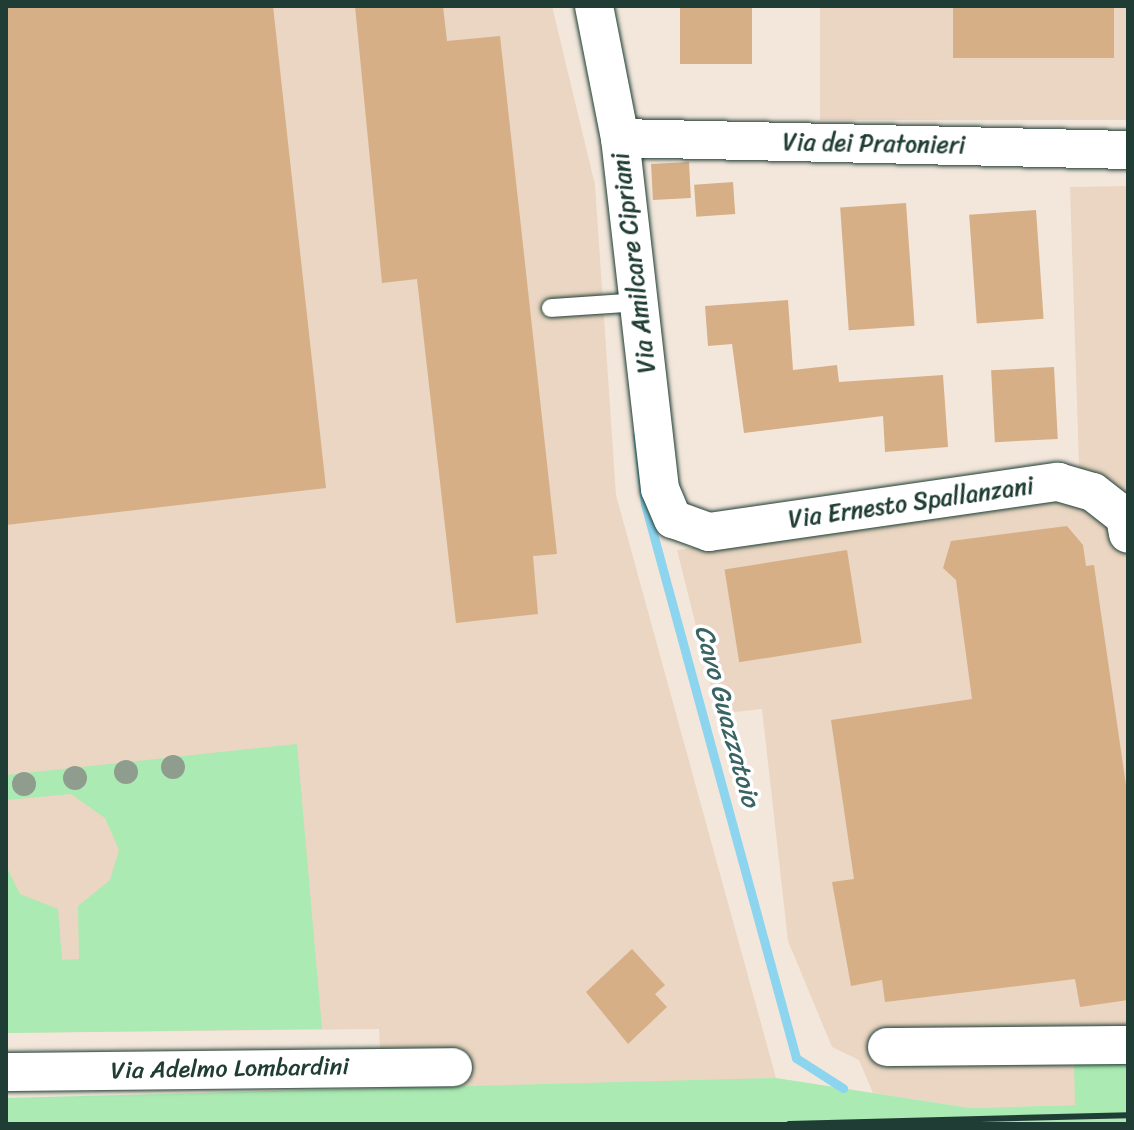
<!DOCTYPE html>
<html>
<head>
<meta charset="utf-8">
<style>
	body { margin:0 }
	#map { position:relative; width:1134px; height:1130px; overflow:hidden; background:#f3e7db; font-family:Sriracha,sans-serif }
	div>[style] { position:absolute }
	.built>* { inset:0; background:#ead6c2; transform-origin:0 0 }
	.green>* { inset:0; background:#abeab2 }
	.stream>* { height:9px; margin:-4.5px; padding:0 4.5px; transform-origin:4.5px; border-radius:4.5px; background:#8dd5ef }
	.building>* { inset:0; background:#d6af87; transform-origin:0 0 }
	.roads { filter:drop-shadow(0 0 2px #1f3d34) drop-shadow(0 0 2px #1f3d34) }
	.service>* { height:18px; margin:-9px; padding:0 9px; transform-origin:9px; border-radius:9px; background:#fff }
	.minor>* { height:38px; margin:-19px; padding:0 19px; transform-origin:19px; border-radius:19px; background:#fff }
	.rail>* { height:6px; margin:-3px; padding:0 3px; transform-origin:3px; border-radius:3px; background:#1f3d34 }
	.trees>* { width:24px; height:24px; margin:-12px; border-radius:50%; background:#8e9d8d }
	span { translate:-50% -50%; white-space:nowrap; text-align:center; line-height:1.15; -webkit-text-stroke:7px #fff; paint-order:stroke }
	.street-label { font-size:24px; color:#1f3d34 }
	.water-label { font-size:26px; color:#3a6363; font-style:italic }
	.frame { position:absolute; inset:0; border:8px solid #1f3d34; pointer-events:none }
</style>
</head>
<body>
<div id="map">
	<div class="built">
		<i style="clip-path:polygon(6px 6px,552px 6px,595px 185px,616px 495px,776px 1078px,382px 1092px,379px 1029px,6px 1033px)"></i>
		<i style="left:820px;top:6px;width:308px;height:114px"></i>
		<i style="clip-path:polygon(1128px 186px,1128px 1064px,1076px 1105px,970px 1108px,873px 1093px,859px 1060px,832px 1047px,788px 941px,762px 709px,718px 714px,677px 550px,1080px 496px,1070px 187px)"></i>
	</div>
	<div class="green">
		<i style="clip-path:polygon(297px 744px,322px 1029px,6px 1033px,6px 866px,20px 894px,58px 909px,62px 960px,79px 959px,78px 906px,110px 880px,119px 850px,105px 818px,71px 794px,6px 800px,6px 775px)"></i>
		<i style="clip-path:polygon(1074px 1063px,1128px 1064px,1128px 1124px,6px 1124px,6px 1098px,776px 1078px,970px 1108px,1075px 1105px)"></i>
	</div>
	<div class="stream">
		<i style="left:637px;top:435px;width:69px;rotate:83.4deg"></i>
		<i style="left:645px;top:504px;width:574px;rotate:74.75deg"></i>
		<i style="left:796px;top:1058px;width:56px;rotate:32.6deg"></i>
	</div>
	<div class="building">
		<i style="clip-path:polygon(6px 6px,273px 6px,326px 488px,6px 525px)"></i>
		<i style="clip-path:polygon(355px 6px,443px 6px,447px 41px,500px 36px,557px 554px,533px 556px,538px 614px,456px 623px,417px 279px,382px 283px)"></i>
		<i style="left:680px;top:6px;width:72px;height:58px"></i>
		<i style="left:953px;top:6px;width:161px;height:52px"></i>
		<i style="left:689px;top:162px;width:36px;height:38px;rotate:87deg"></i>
		<i style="left:733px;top:182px;width:32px;height:39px;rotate:86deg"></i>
		<i style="left:906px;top:203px;width:123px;height:66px;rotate:86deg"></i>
		<i style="left:1036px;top:210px;width:109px;height:67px;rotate:86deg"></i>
		<i style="clip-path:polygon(788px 300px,793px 370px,837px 365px,839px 382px,943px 375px,948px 447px,885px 452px,883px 416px,744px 433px,732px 344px,708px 346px,705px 306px)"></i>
		<i style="left:1054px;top:367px;width:72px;height:63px;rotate:87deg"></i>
		<i style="clip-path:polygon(1067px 526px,1083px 545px,1086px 566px,1094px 565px,1128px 799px,1128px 1000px,1080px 1007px,1075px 979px,885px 1002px,882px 980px,851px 986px,832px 882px,854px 879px,831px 720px,972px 699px,956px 580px,943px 568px,951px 541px)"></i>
		<i style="left:847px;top:550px;width:94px;height:124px;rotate:81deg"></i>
		<i style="clip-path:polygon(632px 949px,665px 985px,655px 994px,667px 1007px,628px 1044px,586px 992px)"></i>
	</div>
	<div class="roads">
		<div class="service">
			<i style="left:551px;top:308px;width:88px;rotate:-3.9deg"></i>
		</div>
		<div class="minor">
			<i style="left:594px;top:6px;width:135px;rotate:78.9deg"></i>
			<i style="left:620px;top:138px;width:353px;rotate:83.5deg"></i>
			<i style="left:660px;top:489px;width:33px;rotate:67deg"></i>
			<i style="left:673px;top:519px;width:38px;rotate:20deg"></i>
			<i style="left:709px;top:532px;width:353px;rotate:-8.2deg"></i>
			<i style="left:1058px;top:482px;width:36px;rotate:16deg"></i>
			<i style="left:1093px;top:492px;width:41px;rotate:38deg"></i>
			<i style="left:1125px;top:517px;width:17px;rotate:80deg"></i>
			<i style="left:620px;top:138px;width:508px;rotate:1.35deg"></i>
			<i style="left:887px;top:1047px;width:241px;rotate:-0.5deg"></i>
			<i style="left:6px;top:1072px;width:447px;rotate:-0.6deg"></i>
		</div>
	</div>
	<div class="rail">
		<i style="left:789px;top:1124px;width:339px;rotate:-1.5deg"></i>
	</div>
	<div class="trees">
		<i style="left:173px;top:767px"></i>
		<i style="left:126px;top:772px"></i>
		<i style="left:75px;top:778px"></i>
		<i style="left:24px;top:784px"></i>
	</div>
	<div class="street-label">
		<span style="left:874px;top:144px;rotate:1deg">Via dei Pratonieri</span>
		<span style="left:634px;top:263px;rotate:-97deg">Via Amilcare Cipriani</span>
		<span style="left:911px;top:503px;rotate:-8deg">Via Ernesto Spallanzani</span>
		<span style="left:230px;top:1069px;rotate:-1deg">Via Adelmo Lombardini</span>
	</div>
	<div class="water-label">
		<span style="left:727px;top:716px;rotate:75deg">Cavo Guazzatoio</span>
	</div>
	<div class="frame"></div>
</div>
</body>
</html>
